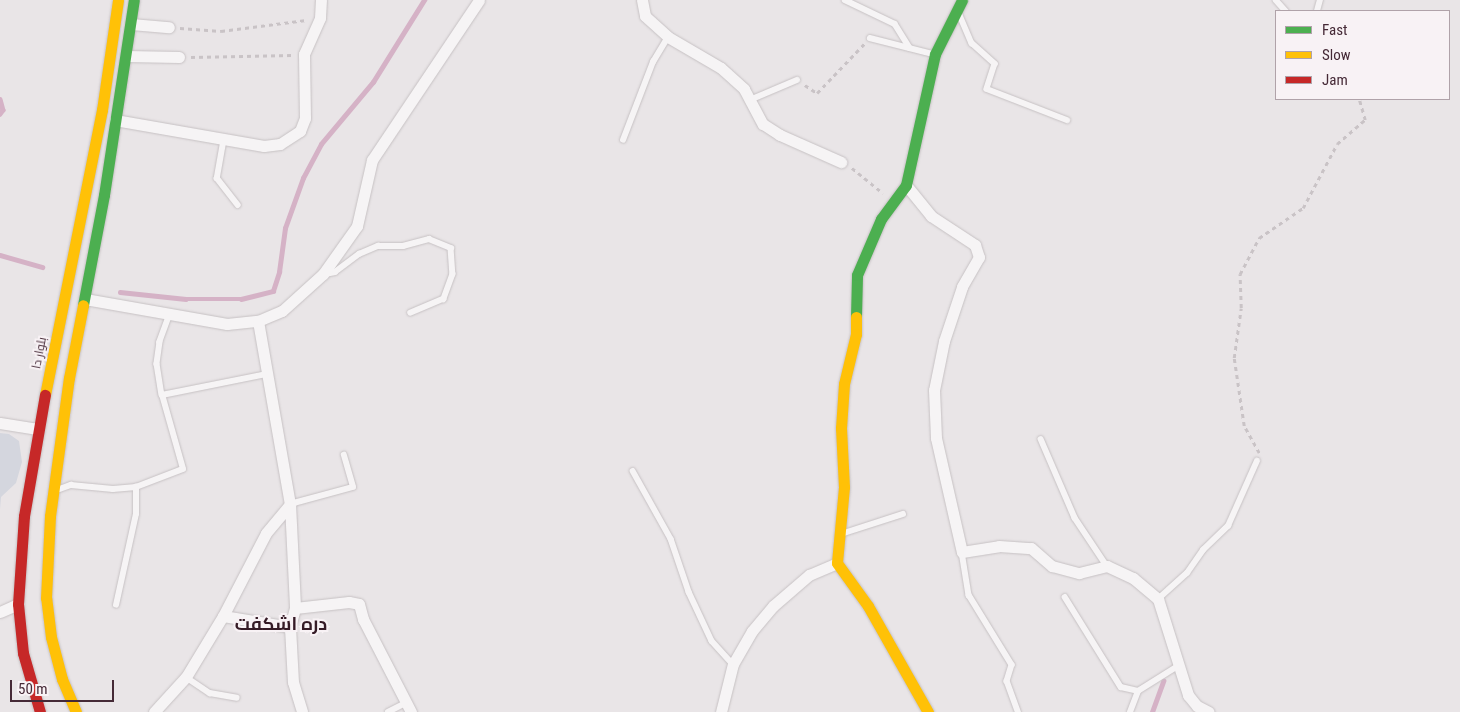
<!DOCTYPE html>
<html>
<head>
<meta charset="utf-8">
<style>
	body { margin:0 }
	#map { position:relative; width:1460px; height:712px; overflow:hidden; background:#e9e5e7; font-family:"Roboto Condensed",Cairo,sans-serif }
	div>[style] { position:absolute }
	.green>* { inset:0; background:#d4d6de }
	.stream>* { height:4.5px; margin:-2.25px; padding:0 2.25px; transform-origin:2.25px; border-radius:2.25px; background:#d5b2c6 }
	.path>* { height:2.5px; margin-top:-1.25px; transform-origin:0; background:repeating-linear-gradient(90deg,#c9c3c6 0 4px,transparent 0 8px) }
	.roads { filter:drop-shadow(0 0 1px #c6c1c3) drop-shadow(0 0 1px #c6c1c3) }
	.lane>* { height:5.5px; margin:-2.75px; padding:0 2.75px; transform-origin:2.75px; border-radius:2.75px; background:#f6f4f5 }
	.street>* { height:11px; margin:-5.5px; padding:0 5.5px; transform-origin:5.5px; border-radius:5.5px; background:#f6f4f5 }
	.fast>* { height:11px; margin:-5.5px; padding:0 5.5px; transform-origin:5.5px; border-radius:5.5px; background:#4caf50 }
	.slow>* { height:11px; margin:-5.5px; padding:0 5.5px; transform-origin:5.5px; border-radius:5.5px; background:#ffc107 }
	.jam>* { height:11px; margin:-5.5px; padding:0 5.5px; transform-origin:5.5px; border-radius:5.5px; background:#c62828 }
	span { translate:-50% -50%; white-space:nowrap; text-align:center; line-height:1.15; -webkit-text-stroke:4px #f8f2f5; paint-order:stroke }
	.street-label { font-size:12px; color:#452936 }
	.district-label { font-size:18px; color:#351b26; font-weight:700 }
	.legend { position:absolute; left:1275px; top:10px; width:175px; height:90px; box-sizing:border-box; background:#f8f2f5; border:1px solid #b0a2a9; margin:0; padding:6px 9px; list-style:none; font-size:15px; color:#452936 }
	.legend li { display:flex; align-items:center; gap:10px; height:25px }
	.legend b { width:25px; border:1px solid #b0a2a9 }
	.scale { position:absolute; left:10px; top:680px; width:104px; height:22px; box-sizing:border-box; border:2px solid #452936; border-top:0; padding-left:6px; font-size:15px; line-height:18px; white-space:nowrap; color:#452936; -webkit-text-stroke:4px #f8f2f5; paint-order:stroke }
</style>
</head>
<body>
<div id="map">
	<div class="green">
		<i style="clip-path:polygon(0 433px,9px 434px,19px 441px,22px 462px,16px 483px,1px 497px,0 509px)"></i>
	</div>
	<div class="stream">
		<i style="left:0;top:99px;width:11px;rotate:75deg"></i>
		<i style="left:3px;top:110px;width:5px;rotate:127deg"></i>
		<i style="left:0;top:255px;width:44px;rotate:15.9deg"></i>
		<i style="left:120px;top:292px;width:66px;rotate:6.1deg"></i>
		<i style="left:186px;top:299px;width:55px"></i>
		<i style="left:241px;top:299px;width:33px;rotate:-14deg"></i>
		<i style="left:273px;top:291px;width:20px;rotate:-72deg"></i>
		<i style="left:279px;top:272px;width:44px;rotate:-82.2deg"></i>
		<i style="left:285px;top:228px;width:53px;rotate:-70.2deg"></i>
		<i style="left:303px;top:178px;width:38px;rotate:-62deg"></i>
		<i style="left:321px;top:144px;width:81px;rotate:-50deg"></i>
		<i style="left:373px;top:82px;width:97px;rotate:-58.1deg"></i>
		<i style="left:1152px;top:712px;width:33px;rotate:-70deg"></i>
	</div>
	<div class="path">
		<i style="left:180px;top:28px;width:41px;rotate:4.2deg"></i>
		<i style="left:221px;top:31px;width:86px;rotate:-7.4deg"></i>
		<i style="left:191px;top:57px;width:102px;rotate:-1.1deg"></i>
		<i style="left:805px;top:85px;width:14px;rotate:34deg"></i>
		<i style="left:817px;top:93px;width:68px;rotate:-46.2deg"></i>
		<i style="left:852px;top:168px;width:40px;rotate:39deg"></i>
		<i style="left:1259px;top:453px;width:31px;rotate:-119deg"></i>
		<i style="left:1244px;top:426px;width:69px;rotate:-98.4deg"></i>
		<i style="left:1234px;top:358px;width:50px;rotate:-82deg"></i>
		<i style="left:1241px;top:308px;width:34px;rotate:-92deg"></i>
		<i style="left:1240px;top:274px;width:41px;rotate:-62.2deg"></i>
		<i style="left:1259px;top:238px;width:53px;rotate:-34.3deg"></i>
		<i style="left:1303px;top:208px;width:72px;rotate:-62deg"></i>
		<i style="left:1337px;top:144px;width:37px;rotate:-41deg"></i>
		<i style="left:1365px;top:120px;width:22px;rotate:-106deg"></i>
	</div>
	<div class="roads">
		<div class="lane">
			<i style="left:845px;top:0;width:55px;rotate:25.6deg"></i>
			<i style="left:895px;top:24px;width:28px;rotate:58deg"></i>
			<i style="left:1276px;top:0;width:15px;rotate:48deg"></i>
			<i style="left:1317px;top:11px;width:11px;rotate:-75deg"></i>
			<i style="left:959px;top:13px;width:33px;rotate:67deg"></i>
			<i style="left:972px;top:43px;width:31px;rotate:42deg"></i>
			<i style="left:995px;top:64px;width:26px;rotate:108deg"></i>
			<i style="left:987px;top:89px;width:86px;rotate:21.2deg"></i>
			<i style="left:870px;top:38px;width:65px;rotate:14.3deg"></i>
			<i style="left:750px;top:100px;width:51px;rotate:-23.1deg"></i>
			<i style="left:224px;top:140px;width:39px;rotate:100deg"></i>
			<i style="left:217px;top:178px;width:34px;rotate:52deg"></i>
			<i style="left:623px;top:140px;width:84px;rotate:-69deg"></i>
			<i style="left:653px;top:62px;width:29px;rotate:-59deg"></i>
			<i style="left:325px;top:274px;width:10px;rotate:-11deg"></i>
			<i style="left:335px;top:272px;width:30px;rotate:-37deg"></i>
			<i style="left:359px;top:254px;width:21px;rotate:-23deg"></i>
			<i style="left:378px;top:246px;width:25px"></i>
			<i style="left:403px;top:246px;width:27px;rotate:-15deg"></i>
			<i style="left:429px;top:239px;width:24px;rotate:22deg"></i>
			<i style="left:451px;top:248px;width:26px;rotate:86deg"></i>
			<i style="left:453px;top:274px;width:27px;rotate:110deg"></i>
			<i style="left:444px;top:299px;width:36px;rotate:157deg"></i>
			<i style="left:170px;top:314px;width:30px;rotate:110deg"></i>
			<i style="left:160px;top:342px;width:22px;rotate:98deg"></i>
			<i style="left:157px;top:364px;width:31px;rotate:81deg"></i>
			<i style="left:162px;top:395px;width:107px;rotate:-11.3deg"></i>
			<i style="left:1041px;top:439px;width:86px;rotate:66.7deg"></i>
			<i style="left:1075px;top:518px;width:58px;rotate:56.3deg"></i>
			<i style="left:633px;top:471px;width:78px;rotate:60.8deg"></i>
			<i style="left:671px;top:539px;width:56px;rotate:71.2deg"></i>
			<i style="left:689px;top:592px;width:54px;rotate:64.9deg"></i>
			<i style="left:712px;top:641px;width:31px;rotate:48deg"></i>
			<i style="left:57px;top:490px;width:15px;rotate:-20deg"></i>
			<i style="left:71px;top:485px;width:42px;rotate:5.4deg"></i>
			<i style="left:113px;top:489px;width:23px;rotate:-5deg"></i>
			<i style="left:136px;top:487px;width:50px;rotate:-21deg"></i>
			<i style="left:183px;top:469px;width:77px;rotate:-105.8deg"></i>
			<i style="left:290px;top:504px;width:65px;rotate:-15.1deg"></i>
			<i style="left:353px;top:487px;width:33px;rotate:-106deg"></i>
			<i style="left:841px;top:534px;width:65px;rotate:-17.9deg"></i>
			<i style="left:962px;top:552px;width:44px;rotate:80.8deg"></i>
			<i style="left:969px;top:595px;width:82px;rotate:58.4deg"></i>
			<i style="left:1012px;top:665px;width:17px;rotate:107deg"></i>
			<i style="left:1007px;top:681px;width:33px;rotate:70deg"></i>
			<i style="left:1065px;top:597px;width:106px;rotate:58.1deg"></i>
			<i style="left:1121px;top:687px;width:17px;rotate:13deg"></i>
			<i style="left:1138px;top:691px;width:47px;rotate:-32deg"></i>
			<i style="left:1158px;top:599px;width:39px;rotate:-42deg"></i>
			<i style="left:1187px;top:573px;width:28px;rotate:-55deg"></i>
			<i style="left:1203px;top:550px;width:35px;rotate:-44deg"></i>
			<i style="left:1228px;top:526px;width:71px;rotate:-66deg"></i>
			<i style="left:116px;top:605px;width:93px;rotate:-77.6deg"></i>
			<i style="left:136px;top:514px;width:27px;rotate:-90deg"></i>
			<i style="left:186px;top:677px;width:29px;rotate:34deg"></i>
			<i style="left:210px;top:693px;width:27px;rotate:10deg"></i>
			<i style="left:388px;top:712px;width:20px;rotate:-27deg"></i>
			<i style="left:1130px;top:712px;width:22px;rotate:-69deg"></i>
		</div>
		<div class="street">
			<i style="left:642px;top:0;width:16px;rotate:79deg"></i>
			<i style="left:645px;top:16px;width:31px;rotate:42deg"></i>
			<i style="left:668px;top:37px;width:61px;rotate:30.3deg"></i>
			<i style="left:721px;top:68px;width:31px;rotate:42deg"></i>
			<i style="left:744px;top:89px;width:40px;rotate:62deg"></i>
			<i style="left:763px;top:124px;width:20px;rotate:33deg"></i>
			<i style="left:780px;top:135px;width:67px;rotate:23.9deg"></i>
			<i style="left:131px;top:24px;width:38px;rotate:5deg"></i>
			<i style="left:126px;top:56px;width:53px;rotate:1.1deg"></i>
			<i style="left:115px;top:120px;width:151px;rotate:9.9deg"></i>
			<i style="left:264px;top:146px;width:16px;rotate:-7deg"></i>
			<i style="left:280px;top:144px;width:24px;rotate:-33deg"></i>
			<i style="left:300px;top:131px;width:14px;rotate:-69deg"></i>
			<i style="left:305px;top:118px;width:64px;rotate:-90.9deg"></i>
			<i style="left:304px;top:54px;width:39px;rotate:-66deg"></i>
			<i style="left:320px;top:18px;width:18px;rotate:-87deg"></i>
			<i style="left:906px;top:185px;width:40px;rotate:51deg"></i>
			<i style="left:931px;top:216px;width:53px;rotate:33.4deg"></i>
			<i style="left:975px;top:245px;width:13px;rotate:72deg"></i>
			<i style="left:979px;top:257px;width:34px;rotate:120deg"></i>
			<i style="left:962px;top:287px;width:57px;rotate:108.4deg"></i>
			<i style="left:944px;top:341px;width:50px;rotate:101.5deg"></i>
			<i style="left:934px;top:390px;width:48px;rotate:87.6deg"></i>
			<i style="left:936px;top:438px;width:117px;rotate:77.2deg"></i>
			<i style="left:962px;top:552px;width:37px;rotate:-9deg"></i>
			<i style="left:999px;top:546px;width:32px;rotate:4deg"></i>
			<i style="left:1031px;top:548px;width:28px;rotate:41deg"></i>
			<i style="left:1052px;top:566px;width:28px;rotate:15deg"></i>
			<i style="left:1079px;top:573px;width:29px;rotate:-14deg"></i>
			<i style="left:1107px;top:566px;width:29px;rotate:25deg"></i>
			<i style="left:1133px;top:578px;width:33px;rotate:40deg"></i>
			<i style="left:1158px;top:599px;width:101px;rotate:72.6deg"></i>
			<i style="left:1188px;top:695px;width:14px;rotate:51deg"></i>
			<i style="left:1197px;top:706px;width:13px;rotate:27deg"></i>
			<i style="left:85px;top:299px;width:144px;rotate:10deg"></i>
			<i style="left:227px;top:324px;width:31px;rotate:-6deg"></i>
			<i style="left:258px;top:321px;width:26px;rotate:-23deg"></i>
			<i style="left:282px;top:311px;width:55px;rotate:-42.1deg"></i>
			<i style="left:323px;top:274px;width:59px;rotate:-54.7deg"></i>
			<i style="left:357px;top:226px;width:68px;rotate:-77.2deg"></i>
			<i style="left:372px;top:160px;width:192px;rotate:-56.2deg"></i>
			<i style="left:258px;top:321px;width:186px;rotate:80.1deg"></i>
			<i style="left:0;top:423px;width:38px;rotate:9deg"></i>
			<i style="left:295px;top:608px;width:54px;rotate:-6.3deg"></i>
			<i style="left:349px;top:602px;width:10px;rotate:11deg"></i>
			<i style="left:359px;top:604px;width:16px;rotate:75deg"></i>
			<i style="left:363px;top:619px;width:105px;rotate:62.7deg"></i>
			<i style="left:0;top:612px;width:20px;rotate:-24deg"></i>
			<i style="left:223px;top:616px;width:93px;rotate:-62.6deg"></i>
			<i style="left:266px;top:533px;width:38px;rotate:-50deg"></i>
			<i style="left:290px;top:504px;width:104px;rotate:87.2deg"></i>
			<i style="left:295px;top:608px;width:20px;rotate:105deg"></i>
			<i style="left:154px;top:712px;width:47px;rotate:-47.6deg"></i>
			<i style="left:186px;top:677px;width:71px;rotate:-58.8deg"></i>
			<i style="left:223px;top:616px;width:68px;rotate:9.3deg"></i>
			<i style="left:290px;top:627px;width:55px;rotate:86.9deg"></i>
			<i style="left:293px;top:682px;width:31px;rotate:73deg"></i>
			<i style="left:721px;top:712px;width:49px;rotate:-76deg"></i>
			<i style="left:733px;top:664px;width:38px;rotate:-60deg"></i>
			<i style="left:752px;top:631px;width:33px;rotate:-50deg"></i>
			<i style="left:773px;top:606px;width:48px;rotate:-40.7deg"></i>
			<i style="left:809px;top:575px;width:30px;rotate:-23deg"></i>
		</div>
		<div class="fast">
			<i style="left:83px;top:305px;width:112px;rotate:-79.2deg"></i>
			<i style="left:104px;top:195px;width:197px;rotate:-81.3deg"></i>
			<i style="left:856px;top:317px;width:42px;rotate:-88.6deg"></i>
			<i style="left:857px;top:275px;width:61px;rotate:-66.8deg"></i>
			<i style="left:881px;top:219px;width:42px;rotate:-53.7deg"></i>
			<i style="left:906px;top:185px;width:134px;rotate:-77.5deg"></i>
			<i style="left:935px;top:54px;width:60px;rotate:-63.4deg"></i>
		</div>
		<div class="slow">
			<i style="left:856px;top:317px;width:17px;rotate:90deg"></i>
			<i style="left:856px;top:334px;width:51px;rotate:103.5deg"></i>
			<i style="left:844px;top:384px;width:44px;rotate:93.9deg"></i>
			<i style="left:841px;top:428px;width:59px;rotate:87.1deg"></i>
			<i style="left:844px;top:487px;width:76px;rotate:95.3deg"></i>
			<i style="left:837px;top:563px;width:53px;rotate:54.2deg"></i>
			<i style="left:868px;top:606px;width:122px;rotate:60.5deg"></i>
			<i style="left:45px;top:395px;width:291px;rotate:-78.7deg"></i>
			<i style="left:102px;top:110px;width:111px;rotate:-81.7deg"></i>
			<i style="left:76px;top:712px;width:36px;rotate:-113deg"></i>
			<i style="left:62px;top:679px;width:43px;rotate:-104.7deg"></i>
			<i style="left:51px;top:637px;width:39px;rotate:-97deg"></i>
			<i style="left:46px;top:598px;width:82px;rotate:-87.2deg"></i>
			<i style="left:50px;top:516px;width:139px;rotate:-82.2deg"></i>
			<i style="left:69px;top:378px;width:74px;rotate:-79.1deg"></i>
		</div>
		<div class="jam">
			<i style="left:40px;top:712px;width:61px;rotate:-106.1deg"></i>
			<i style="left:23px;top:653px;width:49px;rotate:-95.8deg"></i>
			<i style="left:18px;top:604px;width:88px;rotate:-86.1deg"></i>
			<i style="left:24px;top:516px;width:123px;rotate:-80.2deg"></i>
		</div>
	</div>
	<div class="street-label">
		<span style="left:40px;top:353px;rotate:-79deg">بلوار دا</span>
	</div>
	<div class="district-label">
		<span style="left:281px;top:624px">دره اشکفت</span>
	</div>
	<ul class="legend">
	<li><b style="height:6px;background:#4caf50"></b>Fast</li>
	<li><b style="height:6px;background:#ffc107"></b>Slow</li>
	<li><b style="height:6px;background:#c62828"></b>Jam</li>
	</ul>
	<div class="scale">50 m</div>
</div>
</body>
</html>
